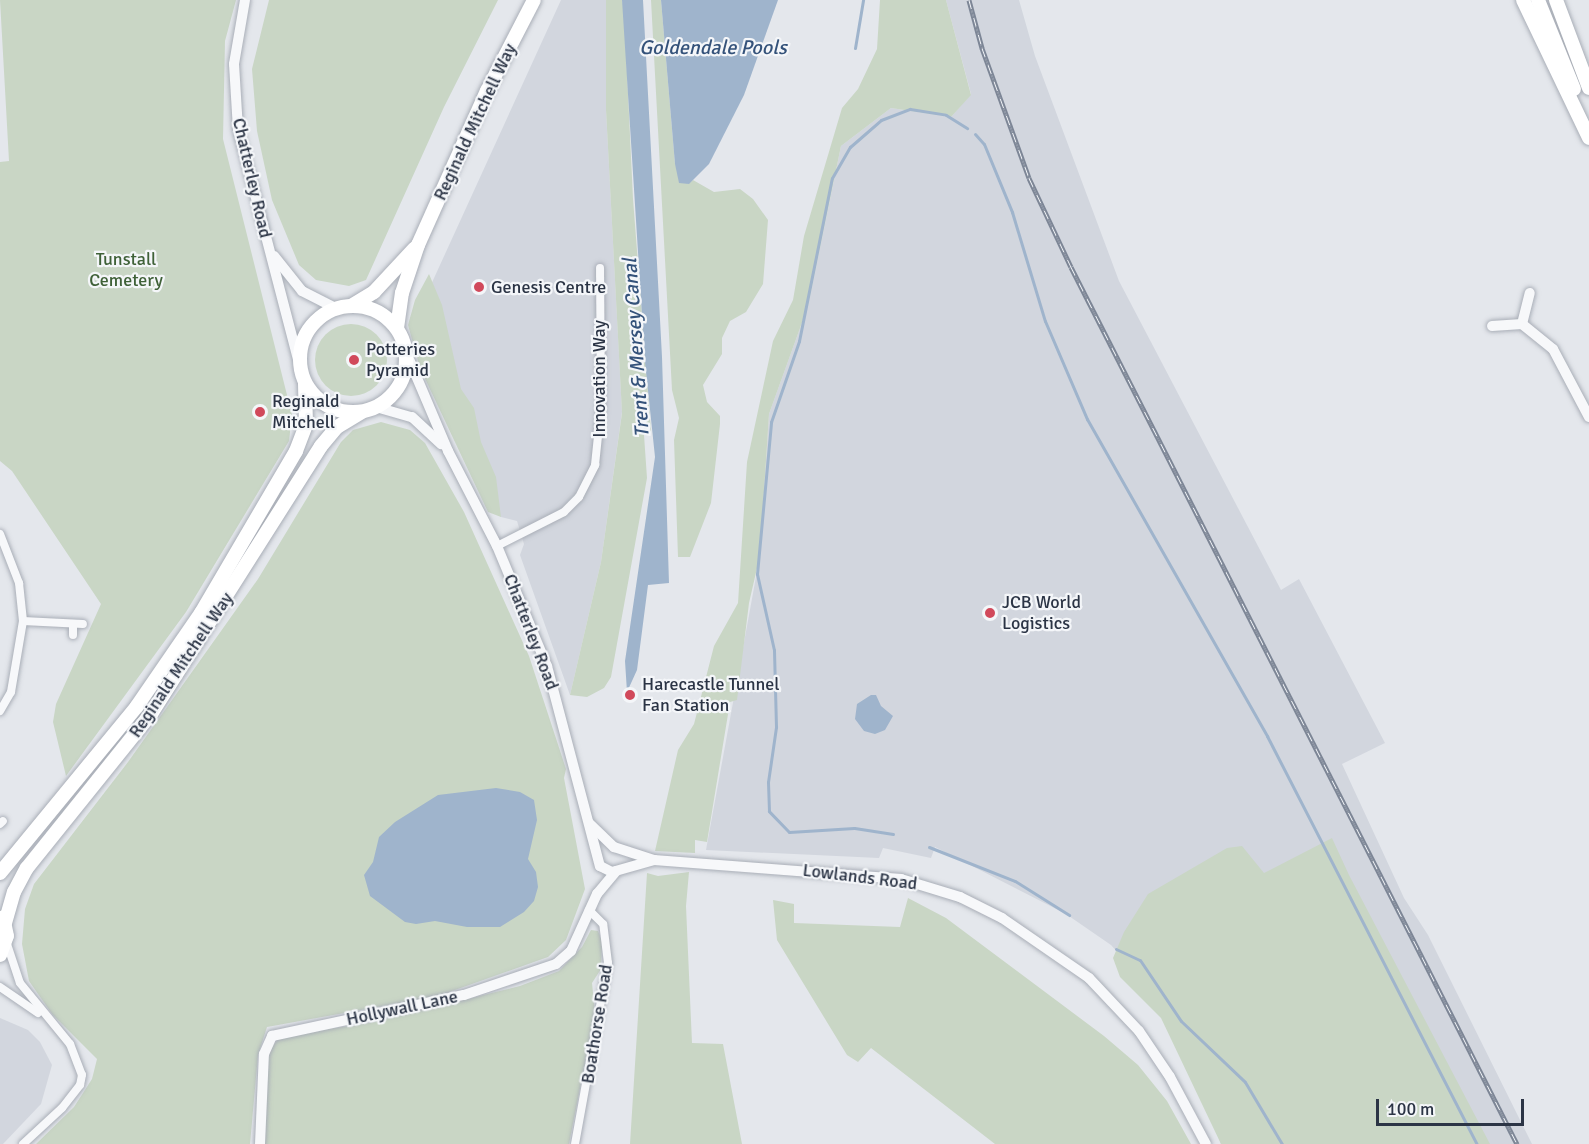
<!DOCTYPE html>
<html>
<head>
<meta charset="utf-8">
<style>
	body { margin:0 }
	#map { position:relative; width:1589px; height:1144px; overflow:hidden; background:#e4e7ec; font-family:Signika,sans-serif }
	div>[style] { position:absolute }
	.built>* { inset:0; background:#d2d6de }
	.green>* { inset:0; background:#c9d6c5 }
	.round { border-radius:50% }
	.water>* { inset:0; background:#9fb4cc }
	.stream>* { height:3px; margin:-1.5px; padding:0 1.5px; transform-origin:1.5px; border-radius:1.5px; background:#9fb4cc }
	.roads { filter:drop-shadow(0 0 2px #a9aeb7) drop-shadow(0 0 2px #a9aeb7) }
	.minor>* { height:8px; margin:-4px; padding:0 4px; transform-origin:4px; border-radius:4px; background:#f7f8fa }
	.tertiary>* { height:10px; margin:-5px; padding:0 5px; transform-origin:5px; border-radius:5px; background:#f7f8fa }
	.primary>* { height:14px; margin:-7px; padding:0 7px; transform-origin:7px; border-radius:7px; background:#fff }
	.primary>.ring { margin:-7px; padding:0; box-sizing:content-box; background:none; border:14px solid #fff; border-radius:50% }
	.trunk>* { height:14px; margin:-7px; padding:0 7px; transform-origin:7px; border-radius:7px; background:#fff }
	.rail>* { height:5px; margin-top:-2.5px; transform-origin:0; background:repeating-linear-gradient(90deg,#f4f6f9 0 9px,#7d8696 0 18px); box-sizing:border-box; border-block:2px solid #7d8696 }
	.dots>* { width:16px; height:16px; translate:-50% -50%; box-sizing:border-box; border:3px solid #f4f6f9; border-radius:50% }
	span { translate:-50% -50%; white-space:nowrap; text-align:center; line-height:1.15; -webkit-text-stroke:4.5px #f4f6f9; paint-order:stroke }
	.street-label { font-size:18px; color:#2b3445 }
	.park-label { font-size:18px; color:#3f6138 }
	.poi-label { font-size:18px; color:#2b3445 }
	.left { translate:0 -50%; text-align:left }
	.water-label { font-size:20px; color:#34527a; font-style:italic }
	.scale { position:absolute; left:1376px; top:1099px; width:148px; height:27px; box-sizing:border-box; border:3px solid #2b3445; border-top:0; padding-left:8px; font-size:18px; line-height:21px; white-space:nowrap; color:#2b3445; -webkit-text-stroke:4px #f4f6f9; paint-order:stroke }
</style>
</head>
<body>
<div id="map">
	<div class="built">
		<i style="clip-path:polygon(561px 0,606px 0,606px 110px,622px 412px,601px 562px,570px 695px,520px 555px,524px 544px,517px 521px,501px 517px,444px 398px,419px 311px)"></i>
		<i style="clip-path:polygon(946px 0,1019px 0,1035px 56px,1119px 281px,1281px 590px,1299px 579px,1385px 743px,1342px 764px,1404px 898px,1428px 935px,1532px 1144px,1221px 1144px,1168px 1008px,1111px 945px,1066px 914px,935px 847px,931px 858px,883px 848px,879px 858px,706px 850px,760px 555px,769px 414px,808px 306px,841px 146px,891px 108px,951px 117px,971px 94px)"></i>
		<i style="clip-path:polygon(0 1018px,28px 1030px,40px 1042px,52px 1065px,41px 1104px,3px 1144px,0 1144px)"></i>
	</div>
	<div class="green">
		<i style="clip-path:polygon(0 0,236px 0,225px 41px,223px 139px,292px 415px,289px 441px,186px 612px,66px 776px,53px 722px,56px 704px,101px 604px,12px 471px,0 461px,0 162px,9px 161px)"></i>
		<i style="clip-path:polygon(269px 0,498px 0,444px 107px,366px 280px,349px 286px,316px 280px,299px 265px,272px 200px,257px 131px,252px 69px)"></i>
		<i style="clip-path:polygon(606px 0,622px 0,624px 9px,633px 199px,651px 431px,644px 435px,647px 478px,611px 677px,604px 688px,587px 697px,570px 695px,601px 562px,622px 413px,606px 110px)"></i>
		<i style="clip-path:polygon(651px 0,661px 0,675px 164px,688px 184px,693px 180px,714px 192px,740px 189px,753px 199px,768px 220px,763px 284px,746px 312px,730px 321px,722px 338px,722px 354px,703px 385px,707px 402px,720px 416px,720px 424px,711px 503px,690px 557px,678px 557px,674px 440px,679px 418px,672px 390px)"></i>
		<i style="clip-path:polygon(880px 0,946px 0,971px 95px,951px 117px,891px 108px,841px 146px,808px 306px,769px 414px,760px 555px,749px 603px,737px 700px,730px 702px,707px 842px,695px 840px,695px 853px,655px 851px,678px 750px,694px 724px,714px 646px,738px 603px,747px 462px,773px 341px,793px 300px,804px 236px,842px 108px,858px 89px,877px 49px)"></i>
		<i style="clip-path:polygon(429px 274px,442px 305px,461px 389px,474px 408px,481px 442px,496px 477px,501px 517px,488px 512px,420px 368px,408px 325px,415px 300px)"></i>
		<i class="round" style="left:315px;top:324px;width:72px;height:72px"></i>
		<i style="clip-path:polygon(381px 422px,410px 430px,425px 443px,464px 512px,529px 656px,566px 769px,564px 778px,585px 889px,566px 940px,548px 957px,438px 996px,267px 1027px,258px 1055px,250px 1144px,36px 1144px,74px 1107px,92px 1079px,97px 1059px,52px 1014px,29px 981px,22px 944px,25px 909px,34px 884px,128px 762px,258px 579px,341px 442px,353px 430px)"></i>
		<i style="clip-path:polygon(1332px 838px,1349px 875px,1490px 1144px,1221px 1144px,1161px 1018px,1120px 977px,1113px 958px,1124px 932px,1148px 894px,1227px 848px,1242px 846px,1264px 873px)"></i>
		<i style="clip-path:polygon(689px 872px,686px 906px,692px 1043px,723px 1044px,742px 1144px,630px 1144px,647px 873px,658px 876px)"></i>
		<i style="clip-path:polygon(908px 898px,946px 918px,1104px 1036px,1138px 1065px,1167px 1101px,1191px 1144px,995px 1144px,871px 1048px,858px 1062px,847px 1055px,777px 940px,773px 900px,794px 904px,794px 923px,900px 927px)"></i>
		<i style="clip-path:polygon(591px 930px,598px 931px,602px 941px,601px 969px,592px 983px,595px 1013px,569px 1144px,263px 1144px,268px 1060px,271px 1048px,281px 1036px,369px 1023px,520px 986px,559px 971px,582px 947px)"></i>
	</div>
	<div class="water">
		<i style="clip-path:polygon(622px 0,643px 0,662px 357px,669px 583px,648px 585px,637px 670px,627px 692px,625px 661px,655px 457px,645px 362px)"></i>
		<i style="clip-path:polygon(661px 0,778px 0,744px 95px,709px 164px,689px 184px,679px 183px,675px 164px)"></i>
		<i style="clip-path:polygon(871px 695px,876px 695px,881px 706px,893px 716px,885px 730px,875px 734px,864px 731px,855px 719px,857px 704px)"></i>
		<i style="clip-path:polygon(496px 788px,520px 792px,534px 800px,537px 820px,528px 859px,536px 872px,538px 887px,534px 901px,524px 912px,500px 927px,467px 927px,435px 921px,416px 924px,405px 922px,370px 896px,364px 875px,373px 862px,379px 837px,395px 822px,438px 795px)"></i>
	</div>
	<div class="stream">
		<i style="left:855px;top:48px;width:49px;rotate:-80.5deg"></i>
		<i style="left:975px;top:134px;width:13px;rotate:48deg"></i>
		<i style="left:984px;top:144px;width:74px;rotate:67.6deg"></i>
		<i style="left:1012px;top:212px;width:114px;rotate:73.2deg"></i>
		<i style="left:1045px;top:321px;width:107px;rotate:66.8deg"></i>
		<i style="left:1087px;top:419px;width:365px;rotate:60.4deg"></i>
		<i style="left:1267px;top:736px;width:459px;rotate:62.8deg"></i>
		<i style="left:893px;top:834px;width:39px;rotate:-171deg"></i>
		<i style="left:854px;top:828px;width:65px;rotate:176.5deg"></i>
		<i style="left:789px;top:832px;width:29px;rotate:-134deg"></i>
		<i style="left:769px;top:811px;width:29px;rotate:-92deg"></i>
		<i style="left:768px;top:782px;width:56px;rotate:-81.7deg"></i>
		<i style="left:776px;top:727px;width:77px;rotate:-91.5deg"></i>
		<i style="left:774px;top:650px;width:78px;rotate:-102.6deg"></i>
		<i style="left:757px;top:574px;width:153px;rotate:-84.7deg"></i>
		<i style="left:771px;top:422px;width:86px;rotate:-70.9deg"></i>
		<i style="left:799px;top:341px;width:166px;rotate:-78.6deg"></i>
		<i style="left:832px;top:178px;width:36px;rotate:-60deg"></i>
		<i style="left:850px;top:147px;width:41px;rotate:-41.1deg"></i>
		<i style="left:881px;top:120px;width:31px;rotate:-21deg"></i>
		<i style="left:910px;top:109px;width:36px;rotate:9deg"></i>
		<i style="left:946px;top:115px;width:25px;rotate:32deg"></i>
		<i style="left:929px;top:847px;width:92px;rotate:21.6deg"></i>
		<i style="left:1015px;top:881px;width:64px;rotate:32.2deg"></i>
		<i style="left:1116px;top:949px;width:26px;rotate:25deg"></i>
		<i style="left:1140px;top:960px;width:73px;rotate:56.1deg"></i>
		<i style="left:1181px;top:1021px;width:88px;rotate:43.6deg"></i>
		<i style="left:1245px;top:1082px;width:72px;rotate:59.2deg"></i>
	</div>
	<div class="roads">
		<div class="minor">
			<i style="left:0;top:534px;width:53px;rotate:68.8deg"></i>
			<i style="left:19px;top:583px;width:38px;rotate:84deg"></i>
			<i style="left:23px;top:621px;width:72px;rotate:99.6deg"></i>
			<i style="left:11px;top:692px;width:22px;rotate:120deg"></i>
			<i style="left:497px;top:546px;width:75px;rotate:-26.9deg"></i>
			<i style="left:564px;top:512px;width:21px;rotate:-45deg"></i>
			<i style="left:579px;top:497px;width:36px;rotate:-63deg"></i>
			<i style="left:595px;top:465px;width:58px;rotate:-84.1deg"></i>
			<i style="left:601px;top:407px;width:139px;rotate:-90.4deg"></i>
			<i style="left:23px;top:621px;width:60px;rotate:2.9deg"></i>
			<i style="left:73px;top:635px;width:11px;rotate:-90deg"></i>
			<i style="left:0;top:824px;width:4px;rotate:-45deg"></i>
			<i style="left:6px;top:941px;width:44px;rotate:71.6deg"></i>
			<i style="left:20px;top:983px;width:79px;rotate:50.7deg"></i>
			<i style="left:70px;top:1044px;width:33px;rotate:69deg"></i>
			<i style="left:82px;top:1075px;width:10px;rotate:101deg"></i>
			<i style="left:80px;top:1085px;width:29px;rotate:128deg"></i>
			<i style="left:62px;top:1108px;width:53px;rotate:137.3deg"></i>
			<i style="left:0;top:987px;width:46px;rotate:34.4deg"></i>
			<i style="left:575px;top:1144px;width:184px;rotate:-79.7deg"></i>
			<i style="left:608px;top:963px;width:39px;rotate:-97deg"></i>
			<i style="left:603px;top:924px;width:20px;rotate:-135deg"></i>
		</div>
		<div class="tertiary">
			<i style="left:245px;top:0;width:65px;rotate:99.8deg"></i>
			<i style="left:234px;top:64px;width:65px;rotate:86.5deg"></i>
			<i style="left:238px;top:129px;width:249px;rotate:75.4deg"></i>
			<i style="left:274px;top:256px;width:45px;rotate:51.3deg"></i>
			<i style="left:302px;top:291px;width:38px;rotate:27deg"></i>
			<i style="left:1522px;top:324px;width:32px;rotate:-76deg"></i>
			<i style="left:1492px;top:326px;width:30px;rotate:-4deg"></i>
			<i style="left:1522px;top:324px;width:40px;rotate:39deg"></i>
			<i style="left:1553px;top:349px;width:77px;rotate:62.1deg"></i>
			<i style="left:406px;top:352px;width:108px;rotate:67deg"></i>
			<i style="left:448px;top:451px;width:107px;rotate:62.7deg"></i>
			<i style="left:497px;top:546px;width:130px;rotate:67.4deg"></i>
			<i style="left:547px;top:666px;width:207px;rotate:75.2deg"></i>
			<i style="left:600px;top:866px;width:13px;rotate:27deg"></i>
			<i style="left:612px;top:872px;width:44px;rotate:-15.9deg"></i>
			<i style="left:376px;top:407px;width:37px;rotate:16deg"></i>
			<i style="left:412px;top:417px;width:40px;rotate:43deg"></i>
			<i style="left:589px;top:823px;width:35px;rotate:44deg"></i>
			<i style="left:614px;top:847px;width:42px;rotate:18deg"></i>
			<i style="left:654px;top:860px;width:248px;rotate:4.4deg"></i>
			<i style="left:901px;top:879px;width:62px;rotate:17deg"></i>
			<i style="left:960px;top:897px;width:47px;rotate:26.6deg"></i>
			<i style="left:1002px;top:918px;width:106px;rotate:34.6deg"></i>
			<i style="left:1089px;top:978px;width:73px;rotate:46.7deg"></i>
			<i style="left:1139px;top:1031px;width:55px;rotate:56deg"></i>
			<i style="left:1170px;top:1077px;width:76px;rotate:61.8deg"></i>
			<i style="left:260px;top:1144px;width:90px;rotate:-87.5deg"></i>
			<i style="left:264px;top:1054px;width:20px;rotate:-66deg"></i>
			<i style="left:272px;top:1036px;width:196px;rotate:-12.1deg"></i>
			<i style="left:464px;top:995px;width:97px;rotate:-18.6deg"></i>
			<i style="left:556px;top:964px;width:20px;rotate:-41deg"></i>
			<i style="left:571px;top:951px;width:63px;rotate:-65.5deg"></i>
			<i style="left:597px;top:894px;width:30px;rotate:-50deg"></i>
		</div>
		<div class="primary">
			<i class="ring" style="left:300px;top:306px;width:92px;height:92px"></i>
			<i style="left:351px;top:306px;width:27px;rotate:-31deg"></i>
			<i style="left:374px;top:292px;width:59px;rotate:-47.1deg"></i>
			<i style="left:397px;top:328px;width:35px;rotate:-82deg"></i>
			<i style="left:402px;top:293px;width:51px;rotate:-71.6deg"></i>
			<i style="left:418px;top:245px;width:169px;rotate:-65.9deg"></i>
			<i style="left:487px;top:91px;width:102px;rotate:-62.7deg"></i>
			<i style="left:0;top:873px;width:216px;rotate:-50.6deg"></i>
			<i style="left:137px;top:706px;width:113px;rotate:-55.5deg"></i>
			<i style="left:201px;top:613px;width:188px;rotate:-59.6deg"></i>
			<i style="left:296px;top:451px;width:28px;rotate:-69deg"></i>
			<i style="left:306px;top:425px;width:42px;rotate:-91.4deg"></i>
			<i style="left:5px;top:923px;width:32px;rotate:-74deg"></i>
			<i style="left:14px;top:892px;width:27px;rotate:-62deg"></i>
			<i style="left:27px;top:868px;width:198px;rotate:-51.2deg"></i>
			<i style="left:151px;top:714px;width:317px;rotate:-57.6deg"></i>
			<i style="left:321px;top:446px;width:25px;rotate:-50deg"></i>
			<i style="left:337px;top:427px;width:29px;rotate:-31deg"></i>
			<i style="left:0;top:955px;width:20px;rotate:-70deg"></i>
			<i style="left:7px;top:936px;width:19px;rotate:-102deg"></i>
		</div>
		<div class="trunk">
			<i style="left:1523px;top:0;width:153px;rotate:64.4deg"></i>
			<i style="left:1538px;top:0;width:96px;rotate:68deg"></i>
			<i style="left:1556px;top:0;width:94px;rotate:69.4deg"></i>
		</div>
	</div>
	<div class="rail">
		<i style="left:969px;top:0;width:50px;rotate:74.8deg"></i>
		<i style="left:982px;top:48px;width:138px;rotate:70.1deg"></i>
		<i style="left:1029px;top:178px;width:98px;rotate:64.7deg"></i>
		<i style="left:1071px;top:267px;width:984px;rotate:63.04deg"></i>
	</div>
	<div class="dots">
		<i style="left:479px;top:287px;background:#d1495b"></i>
		<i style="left:354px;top:360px;background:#d1495b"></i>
		<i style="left:260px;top:412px;background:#d1495b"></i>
		<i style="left:990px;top:613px;background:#d1495b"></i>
		<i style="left:630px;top:695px;background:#d1495b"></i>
	</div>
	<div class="street-label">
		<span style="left:475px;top:122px;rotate:-65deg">Reginald Mitchell Way</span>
		<span style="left:252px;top:178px;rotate:77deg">Chatterley Road</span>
		<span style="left:599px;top:379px;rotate:-90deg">Innovation Way</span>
		<span style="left:531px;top:632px;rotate:69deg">Chatterley Road</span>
		<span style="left:181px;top:665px;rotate:-56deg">Reginald Mitchell Way</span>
		<span style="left:860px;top:877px;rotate:7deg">Lowlands Road</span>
		<span style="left:402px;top:1008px;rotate:-12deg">Hollywall Lane</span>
		<span style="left:597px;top:1024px;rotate:-81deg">Boathorse Road</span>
	</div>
	<div class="park-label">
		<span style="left:126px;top:270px">Tunstall<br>Cemetery</span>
	</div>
	<div class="poi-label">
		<span class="left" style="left:491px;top:287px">Genesis Centre</span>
		<span class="left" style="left:366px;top:360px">Potteries<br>Pyramid</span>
		<span class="left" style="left:272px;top:412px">Reginald<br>Mitchell</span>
		<span class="left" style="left:1002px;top:613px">JCB World<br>Logistics</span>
		<span class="left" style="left:642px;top:695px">Harecastle Tunnel<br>Fan Station</span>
	</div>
	<div class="water-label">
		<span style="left:713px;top:47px">Goldendale Pools</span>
		<span style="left:636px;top:348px;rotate:-94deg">Trent &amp; Mersey Canal</span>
	</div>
	<div class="scale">100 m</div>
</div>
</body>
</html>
